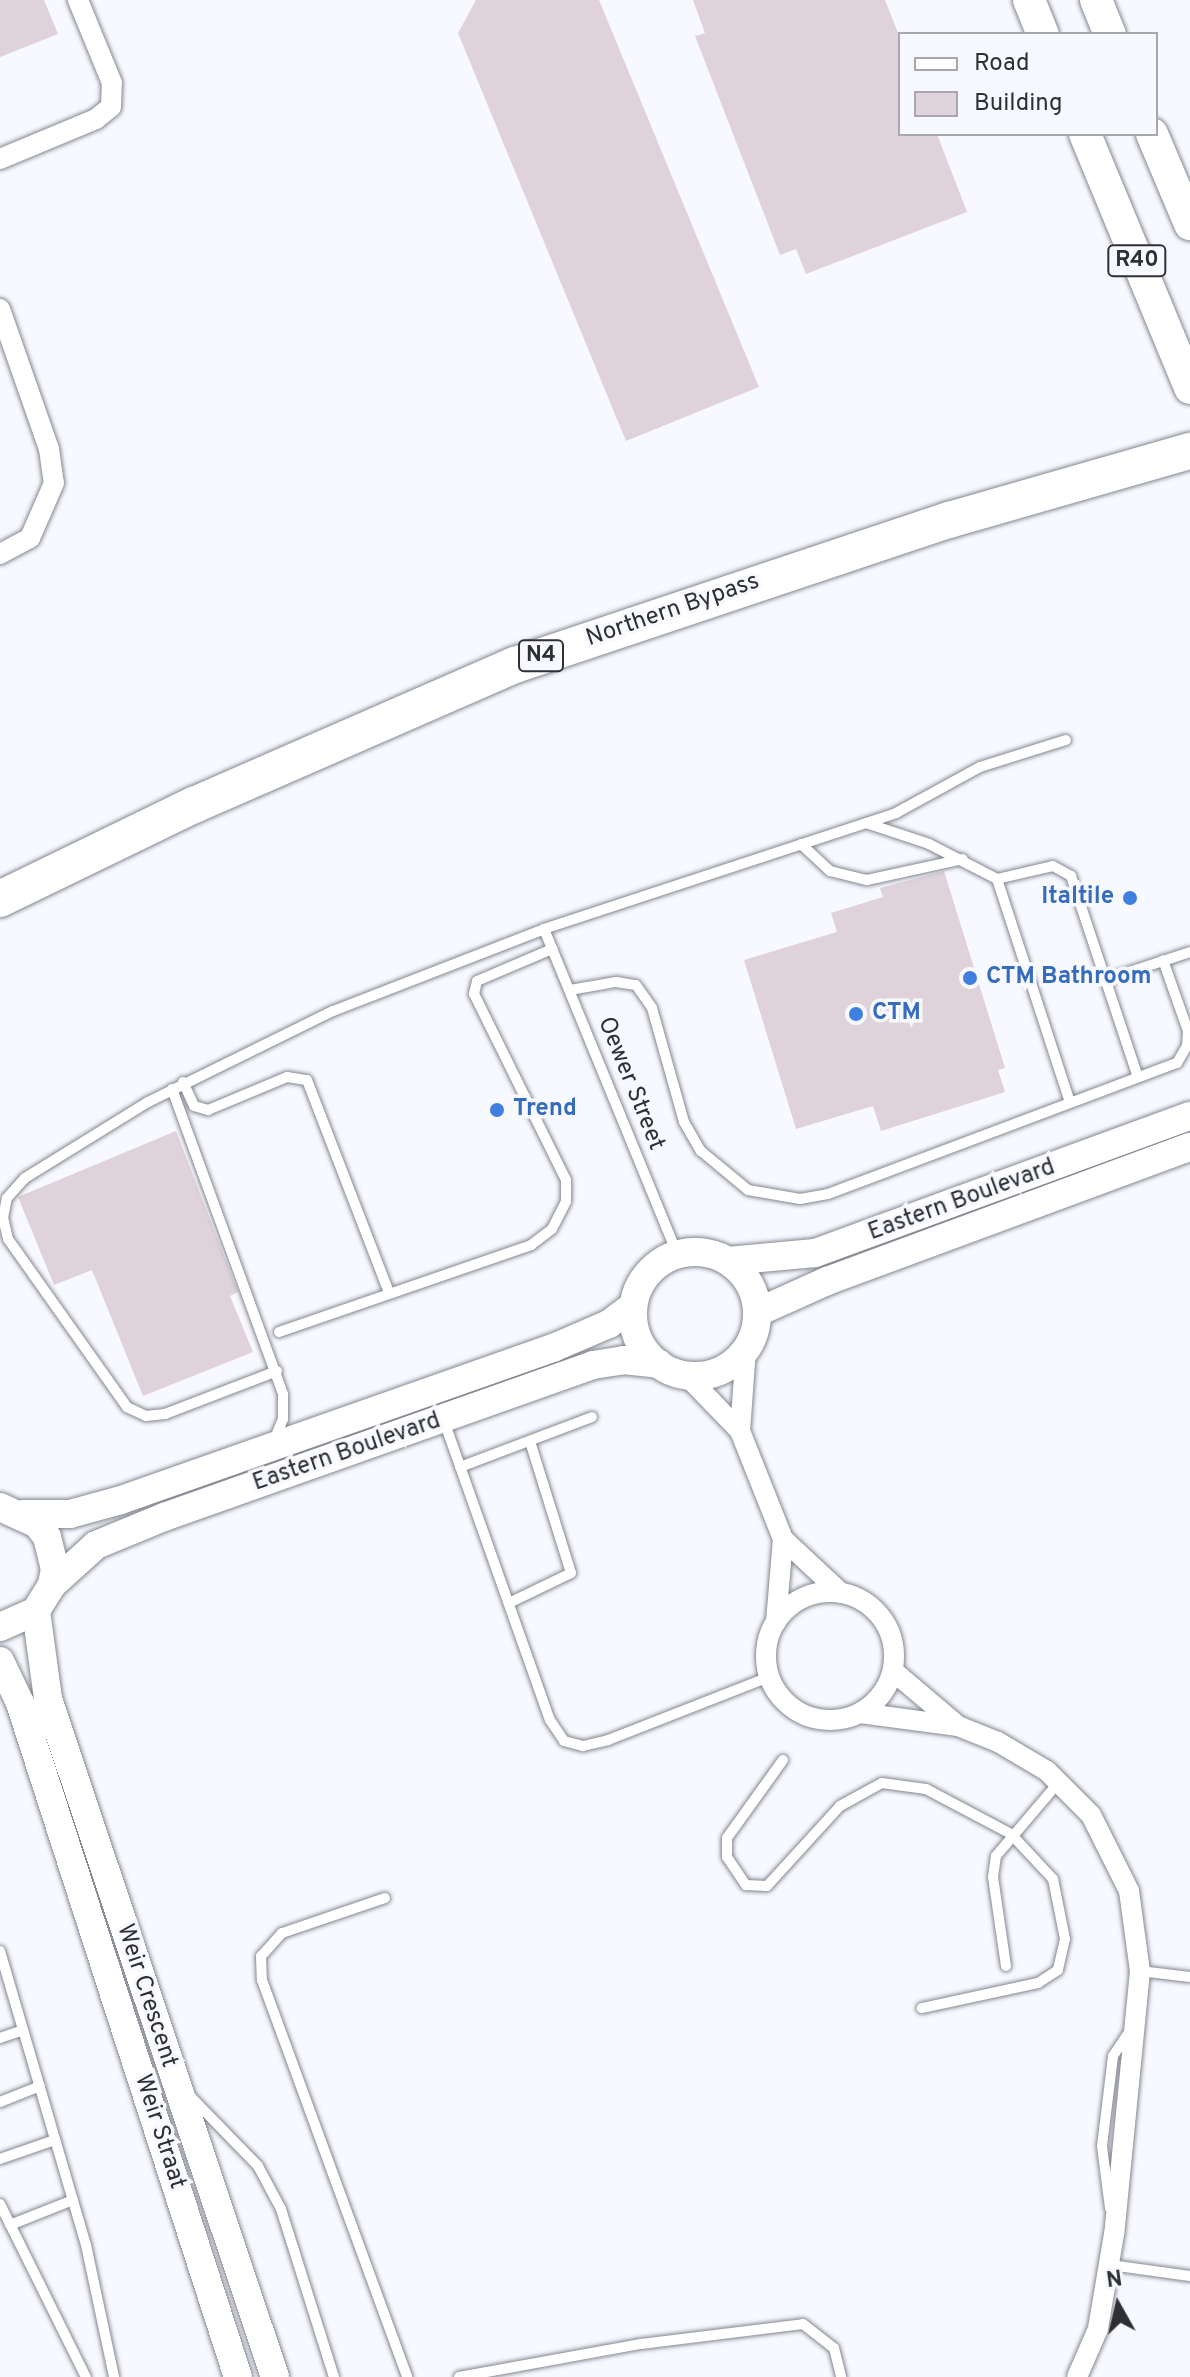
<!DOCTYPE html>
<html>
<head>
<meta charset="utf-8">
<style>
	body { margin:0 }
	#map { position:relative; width:1190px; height:2377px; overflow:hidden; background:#f8f9fe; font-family:Overpass,sans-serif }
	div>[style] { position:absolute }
	.building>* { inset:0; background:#dfd2da }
	.roads { filter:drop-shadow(0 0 2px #838791) drop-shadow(0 0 2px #838791) }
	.lane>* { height:10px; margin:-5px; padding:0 5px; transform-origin:5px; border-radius:5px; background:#fff }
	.street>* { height:20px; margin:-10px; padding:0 10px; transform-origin:10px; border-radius:10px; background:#fff }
	.street>.ring { margin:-10px; padding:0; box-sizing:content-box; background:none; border:20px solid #fff; border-radius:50% }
	.secondary>* { height:28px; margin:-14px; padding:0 14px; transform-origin:14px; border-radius:14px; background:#fff }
	.secondary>.ring { margin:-14px; padding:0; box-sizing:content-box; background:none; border:28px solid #fff; border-radius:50% }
	.primary>* { height:32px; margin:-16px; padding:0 16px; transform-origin:16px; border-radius:16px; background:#fff }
	.highway>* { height:36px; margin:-18px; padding:0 18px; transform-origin:18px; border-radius:18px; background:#fff }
	.dots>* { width:22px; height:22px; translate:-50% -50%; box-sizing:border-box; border:4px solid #f8f9fe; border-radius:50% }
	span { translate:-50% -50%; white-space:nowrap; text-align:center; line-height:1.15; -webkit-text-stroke:7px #f8f9fe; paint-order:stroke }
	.shield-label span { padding:2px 6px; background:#f8f9fe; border:2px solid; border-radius:6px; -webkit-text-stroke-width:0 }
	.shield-label { font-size:22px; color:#2e2f33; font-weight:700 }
	.street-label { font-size:24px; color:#2e2f33 }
	.shop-label { font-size:24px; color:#366cbe; font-weight:700 }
	.right { translate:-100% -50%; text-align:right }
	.left { translate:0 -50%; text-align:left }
	.legend { position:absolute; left:898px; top:32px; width:260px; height:104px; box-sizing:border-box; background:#f8f9fe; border:2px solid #a7a8ad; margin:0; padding:10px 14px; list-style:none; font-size:24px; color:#2e2f33 }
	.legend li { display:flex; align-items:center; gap:16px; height:40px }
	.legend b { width:40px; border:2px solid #a7a8ad }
	.north { position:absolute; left:1078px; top:2265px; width:80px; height:80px; -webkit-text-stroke:6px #f8f9fe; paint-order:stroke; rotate:352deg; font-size:22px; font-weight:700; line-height:32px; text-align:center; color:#2e2f33 }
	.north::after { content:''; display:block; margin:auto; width:28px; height:36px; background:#2e2f33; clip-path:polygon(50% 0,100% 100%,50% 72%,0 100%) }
</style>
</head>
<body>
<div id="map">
	<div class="building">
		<i style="clip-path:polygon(0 0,44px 0,58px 34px,0 57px)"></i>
		<i style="clip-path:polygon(476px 0,599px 0,759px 387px,626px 441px,458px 33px)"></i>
		<i style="clip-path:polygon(693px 0,885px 0,900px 38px,900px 134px,937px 134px,967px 212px,806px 274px,796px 249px,780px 255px,695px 36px,705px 33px)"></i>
		<i style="clip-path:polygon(944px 871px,1005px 1068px,998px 1070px,1005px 1092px,881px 1131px,873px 1106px,796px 1129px,744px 960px,837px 932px,831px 913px,883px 897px,880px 888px)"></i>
		<i style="clip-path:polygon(176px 1131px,238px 1292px,230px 1296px,253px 1352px,143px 1396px,92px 1270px,54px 1285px,18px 1197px)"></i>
	</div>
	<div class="roads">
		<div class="lane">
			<i style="left:866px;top:823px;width:66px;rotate:18.4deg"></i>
			<i style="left:929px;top:844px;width:76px;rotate:27.2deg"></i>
			<i style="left:997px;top:879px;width:235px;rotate:71.9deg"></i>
			<i style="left:801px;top:844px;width:40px;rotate:43deg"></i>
			<i style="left:830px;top:871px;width:38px;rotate:14deg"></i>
			<i style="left:867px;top:880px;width:98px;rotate:-12.3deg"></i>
			<i style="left:997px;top:879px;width:57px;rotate:-13.1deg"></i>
			<i style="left:1053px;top:866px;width:21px;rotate:29deg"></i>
			<i style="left:1071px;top:876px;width:212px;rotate:71.6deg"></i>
			<i style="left:544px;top:929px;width:351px;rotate:67.7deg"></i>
			<i style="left:1105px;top:980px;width:89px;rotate:-18.2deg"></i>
			<i style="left:570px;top:990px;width:47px;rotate:-9.9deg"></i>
			<i style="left:616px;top:982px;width:20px;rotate:9deg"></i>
			<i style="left:636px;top:985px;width:28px;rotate:55deg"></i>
			<i style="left:652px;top:1008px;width:118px;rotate:74.3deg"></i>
			<i style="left:684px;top:1122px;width:34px;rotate:60deg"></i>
			<i style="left:701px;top:1151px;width:61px;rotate:39.7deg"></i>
			<i style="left:748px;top:1190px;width:53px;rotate:9.8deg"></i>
			<i style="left:800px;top:1199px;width:28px;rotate:-10deg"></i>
			<i style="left:828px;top:1194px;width:373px;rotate:-20.6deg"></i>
			<i style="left:1177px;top:1063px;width:20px;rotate:-60deg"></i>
			<i style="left:1187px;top:1046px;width:15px;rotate:-86deg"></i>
			<i style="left:1188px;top:1031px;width:75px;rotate:-109.4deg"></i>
			<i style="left:183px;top:1082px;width:26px;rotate:65deg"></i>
			<i style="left:194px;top:1106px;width:15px;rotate:16deg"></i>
			<i style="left:208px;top:1110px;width:86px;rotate:-22.7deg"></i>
			<i style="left:287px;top:1077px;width:20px;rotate:9deg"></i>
			<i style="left:307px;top:1080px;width:228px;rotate:68.9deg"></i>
			<i style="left:172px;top:1089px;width:325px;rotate:70deg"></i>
			<i style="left:283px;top:1394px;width:25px;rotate:90deg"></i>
			<i style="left:283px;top:1419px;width:23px;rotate:113deg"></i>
			<i style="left:279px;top:1332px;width:267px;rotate:-19deg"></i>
			<i style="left:531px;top:1245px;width:26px;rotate:-37deg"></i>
			<i style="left:552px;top:1229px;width:31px;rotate:-63deg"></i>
			<i style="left:566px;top:1201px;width:21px;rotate:-90deg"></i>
			<i style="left:566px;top:1180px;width:208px;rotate:-116.3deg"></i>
			<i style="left:474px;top:994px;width:13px;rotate:-77deg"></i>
			<i style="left:477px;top:981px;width:82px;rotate:-23.1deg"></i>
			<i style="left:277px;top:1371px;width:120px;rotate:159deg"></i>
			<i style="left:165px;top:1414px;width:19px;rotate:174deg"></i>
			<i style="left:146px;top:1416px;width:21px;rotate:-155deg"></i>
			<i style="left:127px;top:1407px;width:206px;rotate:-125.3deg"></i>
			<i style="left:8px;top:1239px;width:22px;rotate:-103deg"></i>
			<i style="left:3px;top:1218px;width:20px;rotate:-79deg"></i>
			<i style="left:7px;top:1198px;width:27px;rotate:-48deg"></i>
			<i style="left:25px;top:1178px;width:145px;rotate:-31.7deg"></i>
			<i style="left:148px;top:1102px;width:206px;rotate:-26.2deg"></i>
			<i style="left:333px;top:1011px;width:226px;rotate:-21.2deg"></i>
			<i style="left:544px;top:929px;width:371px;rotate:-18.2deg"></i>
			<i style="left:896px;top:813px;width:96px;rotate:-28.7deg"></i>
			<i style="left:980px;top:767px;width:90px;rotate:-17.4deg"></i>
			<i style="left:444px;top:1421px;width:317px;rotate:70.5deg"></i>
			<i style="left:550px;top:1720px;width:25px;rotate:56deg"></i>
			<i style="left:564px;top:1741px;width:20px;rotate:15deg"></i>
			<i style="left:583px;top:1746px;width:26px;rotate:-13deg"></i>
			<i style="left:608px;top:1740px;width:173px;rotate:-21.4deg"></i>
			<i style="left:460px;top:1467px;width:141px;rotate:-20.7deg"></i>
			<i style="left:509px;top:1603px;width:69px;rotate:-25.8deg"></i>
			<i style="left:571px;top:1573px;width:138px;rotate:-107.3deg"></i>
			<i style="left:783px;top:1760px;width:96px;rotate:125.7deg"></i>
			<i style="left:727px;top:1838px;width:19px;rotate:90deg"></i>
			<i style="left:727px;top:1857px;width:34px;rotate:56deg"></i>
			<i style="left:746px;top:1885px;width:21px;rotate:3deg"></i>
			<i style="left:767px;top:1886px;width:108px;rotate:-47.6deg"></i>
			<i style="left:840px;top:1806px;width:48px;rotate:-28.7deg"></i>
			<i style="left:882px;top:1783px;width:44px;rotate:7.8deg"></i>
			<i style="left:926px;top:1789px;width:96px;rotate:27.9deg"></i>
			<i style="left:1011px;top:1834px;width:62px;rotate:47deg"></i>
			<i style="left:1053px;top:1879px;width:61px;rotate:78.7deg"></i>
			<i style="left:1065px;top:1939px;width:32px;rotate:103deg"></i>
			<i style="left:1058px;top:1970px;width:24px;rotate:147deg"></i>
			<i style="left:1038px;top:1983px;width:119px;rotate:167.8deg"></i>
			<i style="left:385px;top:1898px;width:109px;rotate:161.2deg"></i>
			<i style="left:282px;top:1933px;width:31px;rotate:132deg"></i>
			<i style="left:261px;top:1956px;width:24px;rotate:88deg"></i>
			<i style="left:262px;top:1980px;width:423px;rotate:69.9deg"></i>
			<i style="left:0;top:1951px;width:306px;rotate:73.7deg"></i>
			<i style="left:86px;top:2245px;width:135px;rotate:78deg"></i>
			<i style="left:1006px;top:1966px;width:90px;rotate:-98.3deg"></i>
			<i style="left:993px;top:1877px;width:21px;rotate:-82deg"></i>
			<i style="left:996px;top:1856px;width:97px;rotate:-49.6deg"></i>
			<i style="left:1140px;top:1971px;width:50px;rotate:6.8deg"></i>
			<i style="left:0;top:2038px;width:24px;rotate:-19deg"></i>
			<i style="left:190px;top:2096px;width:98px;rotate:45.8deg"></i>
			<i style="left:258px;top:2166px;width:49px;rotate:61.9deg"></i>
			<i style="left:281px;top:2209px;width:176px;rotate:72.5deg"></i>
			<i style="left:0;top:2102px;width:43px;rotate:-21.8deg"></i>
			<i style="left:0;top:2159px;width:58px;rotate:-19.1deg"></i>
			<i style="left:0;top:2204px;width:193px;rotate:63.6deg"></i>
			<i style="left:1110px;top:2208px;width:63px;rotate:-97.4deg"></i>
			<i style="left:1102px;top:2146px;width:91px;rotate:-83deg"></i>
			<i style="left:1113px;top:2056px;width:30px;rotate:-56deg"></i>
			<i style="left:10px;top:2225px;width:68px;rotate:-21.6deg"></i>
			<i style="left:1110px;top:2265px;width:81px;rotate:7.8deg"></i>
			<i style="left:459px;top:2377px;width:185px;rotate:-10.3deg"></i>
			<i style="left:641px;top:2344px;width:163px;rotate:-7deg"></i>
			<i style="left:803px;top:2324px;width:39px;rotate:38deg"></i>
			<i style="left:834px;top:2348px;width:30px;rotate:76deg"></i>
		</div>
		<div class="street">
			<i style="left:0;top:159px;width:104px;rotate:-22.6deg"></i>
			<i style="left:96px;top:119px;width:19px;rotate:-39deg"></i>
			<i style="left:111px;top:107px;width:24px;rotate:-88deg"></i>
			<i style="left:112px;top:83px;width:90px;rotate:-112.3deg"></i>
			<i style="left:0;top:309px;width:148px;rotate:70.7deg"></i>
			<i style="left:49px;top:449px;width:34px;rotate:82deg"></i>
			<i style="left:54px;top:483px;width:60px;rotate:113.6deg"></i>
			<i style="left:30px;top:538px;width:34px;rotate:152deg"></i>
			<i style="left:686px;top:1375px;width:78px;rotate:46deg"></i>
			<i style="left:740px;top:1431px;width:116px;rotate:68.3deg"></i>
			<i style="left:783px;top:1539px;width:79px;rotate:43deg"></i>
			<i style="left:740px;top:1431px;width:81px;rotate:-85.8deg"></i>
			<i class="ring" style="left:766px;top:1592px;width:108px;height:108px"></i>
			<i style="left:776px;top:1622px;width:83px;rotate:-85.2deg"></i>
			<i style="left:893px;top:1671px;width:85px;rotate:40.2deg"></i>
			<i style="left:860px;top:1713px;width:99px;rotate:7.6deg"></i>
			<i style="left:958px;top:1726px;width:43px;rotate:21.8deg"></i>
			<i style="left:998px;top:1742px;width:57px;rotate:30.6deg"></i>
			<i style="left:1047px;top:1771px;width:62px;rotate:45deg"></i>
			<i style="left:1091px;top:1815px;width:85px;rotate:63.4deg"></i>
			<i style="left:1129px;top:1891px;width:81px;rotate:82.2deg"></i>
			<i style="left:1140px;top:1971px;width:264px;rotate:95.6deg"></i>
			<i style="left:1114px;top:2234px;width:96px;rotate:99.6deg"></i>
			<i style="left:1098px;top:2329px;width:52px;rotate:113.6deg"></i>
		</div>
		<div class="secondary">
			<i class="ring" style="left:633px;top:1252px;width:96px;height:96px"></i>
			<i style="left:728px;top:1261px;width:87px;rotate:-5.3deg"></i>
			<i style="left:815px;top:1253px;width:399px;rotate:-20.1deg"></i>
			<i style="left:758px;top:1312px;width:76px;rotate:-24.2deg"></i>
			<i style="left:827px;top:1281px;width:387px;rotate:-20.3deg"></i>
			<i style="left:0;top:1507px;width:41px;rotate:24.7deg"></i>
			<i style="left:37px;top:1524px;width:16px;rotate:52deg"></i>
			<i style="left:47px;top:1537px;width:33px;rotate:76deg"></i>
			<i style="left:55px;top:1569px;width:16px;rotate:101deg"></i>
			<i style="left:52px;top:1585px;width:31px;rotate:122deg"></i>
			<i style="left:36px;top:1611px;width:39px;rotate:156deg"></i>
			<i style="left:23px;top:1514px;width:47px"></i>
			<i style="left:70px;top:1514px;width:53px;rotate:-15.4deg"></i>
			<i style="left:121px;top:1500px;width:458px;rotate:-19.4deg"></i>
			<i style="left:553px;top:1348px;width:61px;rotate:-23.2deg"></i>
			<i style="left:609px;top:1324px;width:30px;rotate:-37deg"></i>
			<i style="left:52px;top:1585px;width:59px;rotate:-42.3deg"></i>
			<i style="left:96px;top:1545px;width:74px;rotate:-22.4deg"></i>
			<i style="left:164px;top:1517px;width:455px;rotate:-19.5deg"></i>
			<i style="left:593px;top:1365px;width:30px;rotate:-9deg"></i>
			<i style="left:623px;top:1360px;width:36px;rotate:6deg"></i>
			<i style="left:36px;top:1611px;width:89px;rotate:82.2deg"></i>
			<i style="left:48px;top:1699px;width:715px;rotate:71.49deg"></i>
			<i style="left:0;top:1661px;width:47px;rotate:64.5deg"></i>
			<i style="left:20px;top:1703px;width:708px;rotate:72.08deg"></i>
		</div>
		<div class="primary">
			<i style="left:1029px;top:0;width:37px;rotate:68deg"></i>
			<i style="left:1096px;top:0;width:37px;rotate:68deg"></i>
			<i style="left:1085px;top:134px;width:275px;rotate:67.5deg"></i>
			<i style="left:1152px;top:134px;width:98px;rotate:67.1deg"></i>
		</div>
		<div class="highway">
			<i style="left:0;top:899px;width:216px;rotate:-25.9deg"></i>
			<i style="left:194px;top:805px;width:350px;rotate:-23.6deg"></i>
			<i style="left:515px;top:665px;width:458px;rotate:-18.5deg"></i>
			<i style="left:949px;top:520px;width:251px;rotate:-16deg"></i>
		</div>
	</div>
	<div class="dots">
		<i style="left:1130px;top:898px;background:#3f7fe0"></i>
		<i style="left:970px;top:978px;background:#3f7fe0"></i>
		<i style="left:856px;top:1014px;background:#3f7fe0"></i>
		<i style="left:497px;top:1110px;background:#3f7fe0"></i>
	</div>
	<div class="shield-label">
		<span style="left:1137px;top:261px">R40</span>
		<span style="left:541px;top:656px">N4</span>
	</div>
	<div class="street-label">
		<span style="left:673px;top:611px;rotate:-19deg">Northern Bypass</span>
		<span style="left:630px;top:1084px;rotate:68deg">Oewer Street</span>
		<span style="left:962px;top:1201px;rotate:-20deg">Eastern Boulevard</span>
		<span style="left:347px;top:1453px;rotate:-19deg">Eastern Boulevard</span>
		<span style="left:146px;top:1996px;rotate:72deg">Weir Crescent</span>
		<span style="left:159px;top:2132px;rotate:72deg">Weir Straat</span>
	</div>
	<div class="shop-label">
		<span class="right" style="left:1114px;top:898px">Italtile</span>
		<span class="left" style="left:986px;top:978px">CTM Bathroom</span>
		<span class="left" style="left:872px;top:1014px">CTM</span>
		<span class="left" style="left:513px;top:1110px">Trend</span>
	</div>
	<ul class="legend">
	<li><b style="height:10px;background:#fff"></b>Road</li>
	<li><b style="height:22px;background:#dfd2da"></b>Building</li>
	</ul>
	<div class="north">N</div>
</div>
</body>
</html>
